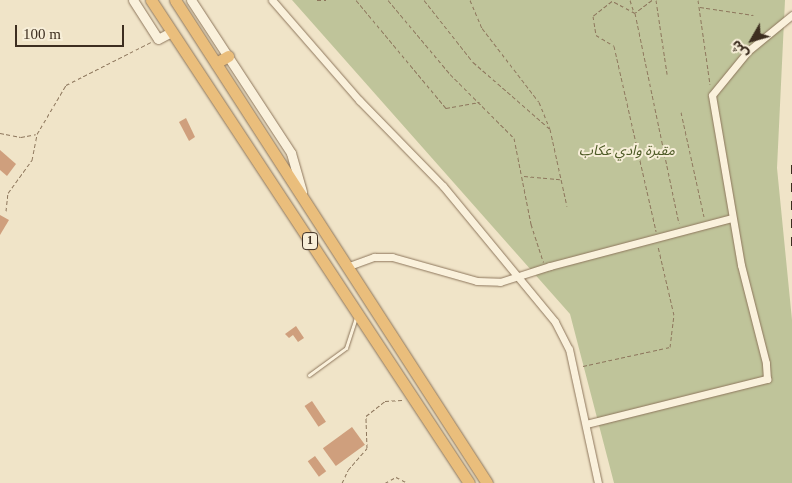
<!DOCTYPE html>
<html>
<head>
<meta charset="utf-8">
<style>
	body { margin:0 }
	#map { position:relative; width:792px; height:483px; overflow:hidden; background:#f0e4c8; font-family:"Times New Roman","Noto Sans Arabic",serif }
	div>[style] { position:absolute }
	.cemetery>* { inset:0; background:#bfc49a }
	.building>* { inset:0; background:#cf9f7d; transform-origin:0 0 }
	.path>* { height:1px; margin-top:-0.5px; transform-origin:0; background:repeating-linear-gradient(90deg,#8d765c 0 4px,transparent 0 6.5px) }
	.roads { filter:drop-shadow(0 0 1px #8d765c) drop-shadow(0 0 1px #8d765c) }
	.service>* { height:3px; margin:-1.5px; padding:0 1.5px; transform-origin:1.5px; border-radius:1.5px; background:#faf1dc }
	.minor>* { height:7px; margin:-3.5px; padding:0 3.5px; transform-origin:3.5px; border-radius:3.5px; background:#faf1dc }
	.secondary>* { height:9px; margin:-4.5px; padding:0 4.5px; transform-origin:4.5px; border-radius:4.5px; background:#faf1dc }
	.trunk>* { height:11px; margin:-5.5px; padding:0 5.5px; transform-origin:5.5px; border-radius:5.5px; background:#eabe7c }
	.rail>* { height:2px; margin-top:-1px; transform-origin:0; background:repeating-linear-gradient(90deg,#3d2e20 0 9px,transparent 0 18px) }
	span { translate:-50% -50%; white-space:nowrap; text-align:center; line-height:1.15; -webkit-text-stroke:4px #f7eed8; paint-order:stroke }
	.shield-label span { padding:1px 4px; background:#f7eed8; border:1px solid; border-radius:4px; -webkit-text-stroke-width:0 }
	.shield-label { font-size:12px; color:#3d2e20; font-weight:700 }
	.park-label { font-size:14px; color:#4d5a26; font-style:italic }
	.north { position:absolute; left:727px; top:15px; width:50px; height:50px; -webkit-text-stroke:4px #f7eed8; paint-order:stroke; rotate:232deg; font-size:14px; font-weight:700; line-height:20px; text-align:center; color:#3d2e20 }
	.north::after { content:''; display:block; margin:auto; width:18px; height:22px; background:#3d2e20; clip-path:polygon(50% 0,100% 100%,50% 72%,0 100%) }
	.scale { position:absolute; left:15px; top:25px; width:109px; height:22px; box-sizing:border-box; border:2px solid #3d2e20; border-top:0; padding-left:6px; font-size:15px; line-height:18px; white-space:nowrap; color:#3d2e20; -webkit-text-stroke:4px #f7eed8; paint-order:stroke }
</style>
</head>
<body>
<div id="map">
	<div class="cemetery">
		<i style="clip-path:polygon(292px 0,785px 0,777px 168px,792px 320px,792px 483px,614px 483px,570px 314px)"></i>
	</div>
	<div class="building">
		<i style="clip-path:polygon(186px 118px,195px 137px,189px 141px,179px 122px)"></i>
		<i style="clip-path:polygon(0 150px,16px 164px,7px 176px,0 170px)"></i>
		<i style="clip-path:polygon(0 215px,9px 220px,0 235px)"></i>
		<i style="clip-path:polygon(296px 326px,304px 338px,298px 342px,293px 335px,289px 338px,285px 334px)"></i>
		<i style="left:312px;top:401px;width:25px;height:9px;rotate:56deg"></i>
		<i style="left:352px;top:427px;width:22px;height:36px;rotate:54deg"></i>
		<i style="left:315px;top:456px;width:19px;height:9px;rotate:54deg"></i>
	</div>
	<div class="path">
		<i style="left:317px;top:0;width:9px"></i>
		<i style="left:356px;top:0;width:141px;rotate:50.2deg"></i>
		<i style="left:446px;top:108px;width:34px;rotate:-10deg"></i>
		<i style="left:388px;top:0;width:97px;rotate:50deg"></i>
		<i style="left:450px;top:74px;width:91px;rotate:45deg"></i>
		<i style="left:514px;top:138px;width:88px;rotate:78.8deg"></i>
		<i style="left:531px;top:224px;width:40px;rotate:72deg"></i>
		<i style="left:424px;top:0;width:79px;rotate:51.7deg"></i>
		<i style="left:473px;top:62px;width:101px;rotate:41deg"></i>
		<i style="left:470px;top:0;width:30px;rotate:67deg"></i>
		<i style="left:482px;top:28px;width:93px;rotate:52.4deg"></i>
		<i style="left:539px;top:102px;width:29px;rotate:68deg"></i>
		<i style="left:550px;top:129px;width:79px;rotate:77.6deg"></i>
		<i style="left:630px;top:0;width:13px;rotate:72deg"></i>
		<i style="left:652px;top:0;width:21px;rotate:143deg"></i>
		<i style="left:635px;top:13px;width:215px;rotate:78.2deg"></i>
		<i style="left:656px;top:0;width:75px;rotate:81.5deg"></i>
		<i style="left:698px;top:0;width:85px;rotate:81.9deg"></i>
		<i style="left:700px;top:7px;width:54px;rotate:8.6deg"></i>
		<i style="left:635px;top:13px;width:26px;rotate:-152deg"></i>
		<i style="left:612px;top:1px;width:24px;rotate:142deg"></i>
		<i style="left:593px;top:16px;width:19px;rotate:81deg"></i>
		<i style="left:596px;top:35px;width:21px;rotate:31deg"></i>
		<i style="left:614px;top:46px;width:190px;rotate:77.2deg"></i>
		<i style="left:681px;top:112px;width:107px;rotate:77.6deg"></i>
		<i style="left:0;top:133px;width:21px;rotate:11deg"></i>
		<i style="left:21px;top:137px;width:15px;rotate:-11deg"></i>
		<i style="left:524px;top:176px;width:36px;rotate:5deg"></i>
		<i style="left:6px;top:211px;width:18px;rotate:-84deg"></i>
		<i style="left:8px;top:193px;width:41px;rotate:-54deg"></i>
		<i style="left:32px;top:160px;width:26px;rotate:-79deg"></i>
		<i style="left:37px;top:134px;width:57px;rotate:-59.4deg"></i>
		<i style="left:66px;top:85px;width:95px;rotate:-26.8deg"></i>
		<i style="left:583px;top:366px;width:89px;rotate:-12.3deg"></i>
		<i style="left:670px;top:347px;width:32px;rotate:-83deg"></i>
		<i style="left:674px;top:315px;width:71px;rotate:-103.1deg"></i>
		<i style="left:342px;top:483px;width:14px;rotate:-65deg"></i>
		<i style="left:348px;top:470px;width:29px;rotate:-49deg"></i>
		<i style="left:367px;top:448px;width:32px;rotate:-92deg"></i>
		<i style="left:366px;top:416px;width:24px;rotate:-38deg"></i>
		<i style="left:385px;top:401px;width:17px;rotate:-3deg"></i>
		<i style="left:385px;top:483px;width:13px;rotate:-29deg"></i>
		<i style="left:396px;top:477px;width:13px;rotate:27deg"></i>
	</div>
	<div class="roads">
		<div class="service">
			<i style="left:309px;top:375px;width:46px;rotate:-36.1deg"></i>
			<i style="left:346px;top:348px;width:33px;rotate:-72deg"></i>
		</div>
		<div class="minor">
			<i style="left:272px;top:0;width:133px;rotate:49deg"></i>
			<i style="left:359px;top:100px;width:120px;rotate:45.7deg"></i>
			<i style="left:443px;top:186px;width:176px;rotate:50.5deg"></i>
			<i style="left:555px;top:322px;width:30px;rotate:63deg"></i>
			<i style="left:569px;top:349px;width:137px;rotate:77.8deg"></i>
			<i style="left:349px;top:266px;width:27px;rotate:-20deg"></i>
			<i style="left:374px;top:257px;width:18px"></i>
			<i style="left:392px;top:257px;width:88px;rotate:15.8deg"></i>
			<i style="left:477px;top:281px;width:23px;rotate:2deg"></i>
			<i style="left:500px;top:282px;width:52px;rotate:-17.7deg"></i>
			<i style="left:550px;top:266px;width:188px;rotate:-14.8deg"></i>
			<i style="left:586px;top:424px;width:187px;rotate:-14deg"></i>
			<i style="left:767px;top:379px;width:16px;rotate:-94deg"></i>
			<i style="left:766px;top:363px;width:101px;rotate:-104.3deg"></i>
			<i style="left:741px;top:265px;width:172px;rotate:-99.7deg"></i>
			<i style="left:712px;top:95px;width:57px;rotate:-50.7deg"></i>
			<i style="left:748px;top:51px;width:57px;rotate:-39.3deg"></i>
		</div>
		<div class="secondary">
			<i style="left:133px;top:0;width:46px;rotate:57.3deg"></i>
			<i style="left:158px;top:39px;width:15px;rotate:-28deg"></i>
			<i style="left:191px;top:0;width:183px;rotate:56.8deg"></i>
			<i style="left:291px;top:153px;width:40px;rotate:74deg"></i>
		</div>
		<div class="trunk">
			<i style="left:151px;top:0;width:578px;rotate:56.64deg"></i>
			<i style="left:175px;top:0;width:575px;rotate:57.14deg"></i>
			<i style="left:216px;top:63px;width:14px;rotate:-30deg"></i>
		</div>
	</div>
	<div class="rail">
		<i style="left:792px;top:165px;width:83px;rotate:90deg"></i>
	</div>
	<div class="shield-label">
		<span style="left:310px;top:241px">1</span>
	</div>
	<div class="park-label">
		<span style="left:627px;top:151px">مقبرة وادي عكاب</span>
	</div>
	<div class="north">ش</div>
	<div class="scale">100 m</div>
</div>
</body>
</html>
